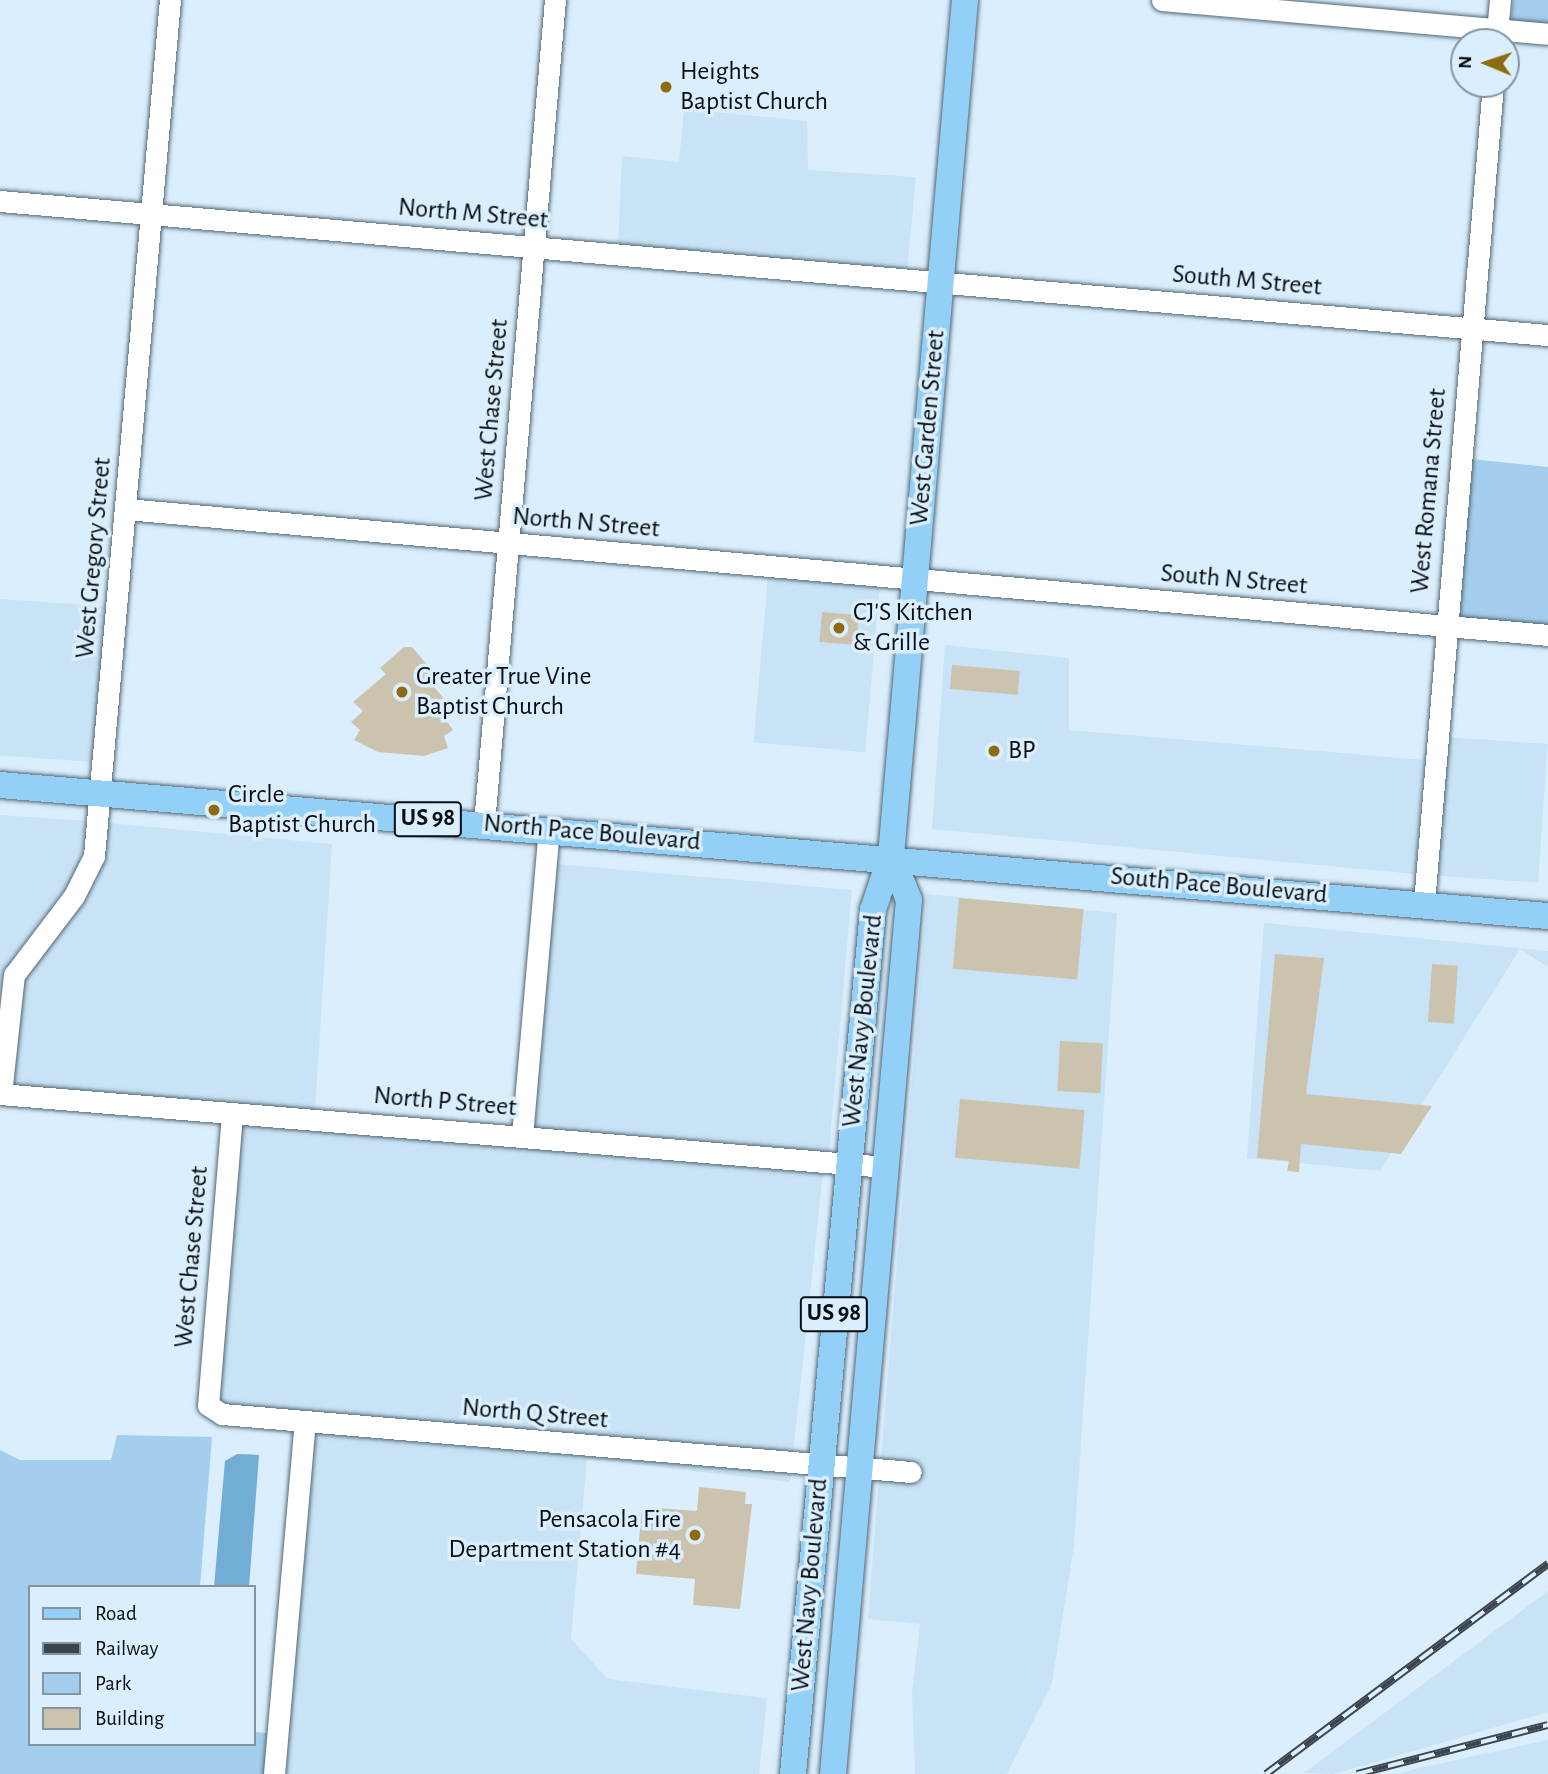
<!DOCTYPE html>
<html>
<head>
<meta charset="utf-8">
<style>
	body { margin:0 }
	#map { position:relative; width:1548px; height:1774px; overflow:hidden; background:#daeefd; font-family:"Alegreya Sans",sans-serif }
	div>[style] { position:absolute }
	.built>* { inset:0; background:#c8e3f6; transform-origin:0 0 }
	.green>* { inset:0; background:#a4ceed }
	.water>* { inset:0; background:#72add6 }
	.building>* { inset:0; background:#ccc3af; transform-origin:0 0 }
	.roads { filter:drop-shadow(0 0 2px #546673) drop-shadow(0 0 2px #546673) }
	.minor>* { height:21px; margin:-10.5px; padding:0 10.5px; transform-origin:10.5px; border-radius:10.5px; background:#fff }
	.major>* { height:26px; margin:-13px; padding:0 13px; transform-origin:13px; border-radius:13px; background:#93d0f7 }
	.rail>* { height:8px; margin-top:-4px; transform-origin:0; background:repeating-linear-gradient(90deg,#daeefd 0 16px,#3c454d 0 32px); box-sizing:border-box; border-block:2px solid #3c454d }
	.dots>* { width:19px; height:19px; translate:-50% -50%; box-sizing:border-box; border:4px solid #daeefd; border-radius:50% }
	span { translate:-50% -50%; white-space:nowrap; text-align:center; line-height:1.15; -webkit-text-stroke:7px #daeefd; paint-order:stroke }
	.shield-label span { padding:2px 5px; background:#daeefd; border:2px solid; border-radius:5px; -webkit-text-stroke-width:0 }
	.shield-label { font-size:24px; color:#070d12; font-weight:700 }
	.poi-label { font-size:26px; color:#070d12 }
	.left { translate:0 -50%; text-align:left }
	.right { translate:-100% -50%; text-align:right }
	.street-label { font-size:26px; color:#070d12 }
	.legend { position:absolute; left:28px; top:1585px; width:228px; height:161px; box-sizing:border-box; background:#daeefd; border:2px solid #86949f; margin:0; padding:9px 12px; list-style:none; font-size:21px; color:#070d12 }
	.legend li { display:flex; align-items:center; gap:14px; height:35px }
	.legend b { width:35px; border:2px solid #86949f }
	.north { position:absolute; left:1450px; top:28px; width:70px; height:70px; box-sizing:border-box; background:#daeefd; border:2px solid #86949f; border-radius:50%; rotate:272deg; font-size:19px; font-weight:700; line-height:28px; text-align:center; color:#070d12 }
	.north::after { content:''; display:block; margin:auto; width:24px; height:32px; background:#8c6c0e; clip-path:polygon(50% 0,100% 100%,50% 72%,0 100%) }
</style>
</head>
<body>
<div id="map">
	<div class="built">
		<i style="clip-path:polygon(684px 109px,807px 121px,808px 170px,916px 177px,907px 271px,618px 246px,622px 156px,679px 162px)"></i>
		<i style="left:768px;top:577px;width:112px;height:166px;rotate:5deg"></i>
		<i style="left:0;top:599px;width:108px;height:156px;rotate:4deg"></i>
		<i style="clip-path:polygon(945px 645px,1069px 658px,1069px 730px,1424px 760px,1415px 874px,932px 829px)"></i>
		<i style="left:1447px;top:737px;width:101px;height:139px;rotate:4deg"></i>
		<i style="clip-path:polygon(0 815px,88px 821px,77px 873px,4px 970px,0 1002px)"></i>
		<i style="clip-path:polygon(109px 823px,332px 844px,315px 1110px,13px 1086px,24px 978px,97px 881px)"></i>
		<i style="left:556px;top:864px;width:297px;height:265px;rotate:5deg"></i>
		<i style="clip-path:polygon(927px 894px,1117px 913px,1074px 1545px,1052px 1683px,1007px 1774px,915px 1774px,912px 1693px,920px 1624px,868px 1619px,879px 1478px,920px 1483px,923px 1465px,881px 1459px)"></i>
		<i style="clip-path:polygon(1264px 923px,1548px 951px,1548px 967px,1520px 949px,1380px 1171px,1247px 1158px)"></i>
		<i style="clip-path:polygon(242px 1123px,823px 1173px,793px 1454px,226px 1405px,219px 1401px)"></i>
		<i style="clip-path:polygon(315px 1433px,791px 1473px,790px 1482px,587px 1459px,571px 1639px,608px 1679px,767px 1698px,759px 1774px,285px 1774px)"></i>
		<i style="clip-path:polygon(1548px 1591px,1548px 1712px,1334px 1774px,1304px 1773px)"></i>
		<i style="clip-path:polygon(1548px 1740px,1548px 1774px,1399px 1774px,1415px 1769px)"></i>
	</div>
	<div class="green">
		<i style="clip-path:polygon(1513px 0,1548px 0,1548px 24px,1511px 20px)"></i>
		<i style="clip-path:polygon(1471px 459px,1548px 467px,1548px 626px,1457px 618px)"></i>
		<i style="clip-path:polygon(117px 1435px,212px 1437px,200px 1587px,30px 1587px,30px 1744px,254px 1744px,254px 1732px,267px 1733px,264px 1774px,0 1774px,0 1450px,20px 1460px,111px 1460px)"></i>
	</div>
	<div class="water">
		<i style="clip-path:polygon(237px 1454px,259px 1455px,249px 1587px,214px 1587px,225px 1461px)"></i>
	</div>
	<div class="building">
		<i style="left:822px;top:612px;width:37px;height:30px;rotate:5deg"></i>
		<i style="clip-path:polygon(404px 647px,412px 647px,437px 676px,431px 683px,453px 710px,444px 717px,453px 730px,444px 736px,448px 748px,424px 756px,378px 752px,354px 740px,360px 730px,351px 722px,363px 711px,353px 702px,386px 674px,380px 668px)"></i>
		<i style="left:952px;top:665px;width:68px;height:24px;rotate:5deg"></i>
		<i style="left:959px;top:898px;width:125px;height:71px;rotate:5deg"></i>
		<i style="clip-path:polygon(1275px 954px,1324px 958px,1306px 1094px,1432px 1106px,1401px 1154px,1301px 1144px,1299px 1172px,1287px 1171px,1289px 1161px,1257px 1158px)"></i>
		<i style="left:1432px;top:964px;width:26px;height:58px;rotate:4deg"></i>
		<i style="left:1060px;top:1041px;width:43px;height:50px;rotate:3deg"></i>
		<i style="left:960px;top:1099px;width:125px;height:59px;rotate:5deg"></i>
		<i style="clip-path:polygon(699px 1487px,746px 1492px,745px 1504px,752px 1504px,740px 1609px,693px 1605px,695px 1579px,636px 1574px,642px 1507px,697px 1511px)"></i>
	</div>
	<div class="roads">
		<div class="minor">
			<i style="left:1162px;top:0;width:387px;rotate:5deg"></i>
			<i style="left:1496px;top:42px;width:42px;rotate:-84.6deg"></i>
			<i style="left:0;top:201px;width:1554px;rotate:4.95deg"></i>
			<i style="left:126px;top:509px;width:1428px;rotate:5.06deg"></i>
			<i style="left:484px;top:824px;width:827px;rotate:-85.08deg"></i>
			<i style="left:1424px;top:903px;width:822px;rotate:-85.18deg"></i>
			<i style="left:0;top:1094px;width:889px;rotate:4.71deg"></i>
			<i style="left:1px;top:1094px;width:120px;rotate:-83.8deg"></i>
			<i style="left:14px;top:975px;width:99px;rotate:-52.8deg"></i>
			<i style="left:74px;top:896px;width:45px;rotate:-63.4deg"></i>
			<i style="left:94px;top:856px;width:859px;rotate:-84.93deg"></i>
			<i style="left:232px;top:1114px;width:292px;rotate:94.7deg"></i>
			<i style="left:208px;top:1405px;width:17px;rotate:33deg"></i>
			<i style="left:222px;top:1414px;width:691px;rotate:4.81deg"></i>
			<i style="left:522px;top:1136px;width:308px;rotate:-85deg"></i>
			<i style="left:274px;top:1774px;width:352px;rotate:-85deg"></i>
		</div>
		<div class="major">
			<i style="left:0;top:785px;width:1554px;rotate:4.84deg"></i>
			<i style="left:793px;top:1774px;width:868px;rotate:-84.71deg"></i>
			<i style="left:873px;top:910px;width:57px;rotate:-71.6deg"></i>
			<i style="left:891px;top:856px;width:859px;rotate:-85.06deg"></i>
			<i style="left:833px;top:1774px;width:877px;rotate:-85.03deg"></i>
			<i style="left:909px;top:900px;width:48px;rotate:-112.2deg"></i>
		</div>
	</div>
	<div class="rail">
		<i style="left:1266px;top:1774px;width:352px;rotate:-36.7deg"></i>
		<i style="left:1357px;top:1774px;width:197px;rotate:-14.4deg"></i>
	</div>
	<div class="dots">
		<i style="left:666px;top:87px;background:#8c6c0e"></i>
		<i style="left:839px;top:628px;background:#8c6c0e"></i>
		<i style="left:402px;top:692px;background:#8c6c0e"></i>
		<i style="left:994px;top:751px;background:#8c6c0e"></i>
		<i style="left:214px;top:810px;background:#8c6c0e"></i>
		<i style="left:695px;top:1535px;background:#8c6c0e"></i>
	</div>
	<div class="shield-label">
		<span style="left:428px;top:819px">US 98</span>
		<span style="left:834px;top:1314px">US 98</span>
	</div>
	<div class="poi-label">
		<span class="left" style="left:680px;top:87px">Heights<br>Baptist Church</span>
		<span class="left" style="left:853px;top:628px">CJ'S Kitchen<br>&amp; Grille</span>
		<span class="left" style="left:416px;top:692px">Greater True Vine<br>Baptist Church</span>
		<span class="left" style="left:1008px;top:751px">BP</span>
		<span class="left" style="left:228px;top:810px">Circle<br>Baptist Church</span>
		<span class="right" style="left:681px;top:1535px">Pensacola Fire<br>Department Station #4</span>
	</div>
	<div class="street-label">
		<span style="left:473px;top:214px;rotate:5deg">North M Street</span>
		<span style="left:1247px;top:281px;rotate:5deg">South M Street</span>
		<span style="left:492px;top:410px;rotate:-85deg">West Chase Street</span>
		<span style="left:928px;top:428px;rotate:-85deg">West Garden Street</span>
		<span style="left:1429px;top:491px;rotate:-85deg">West Romana Street</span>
		<span style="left:586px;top:523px;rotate:5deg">North N Street</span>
		<span style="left:94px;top:558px;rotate:-85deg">West Gregory Street</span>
		<span style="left:1234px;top:580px;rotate:5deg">South N Street</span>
		<span style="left:592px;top:833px;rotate:5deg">North Pace Boulevard</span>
		<span style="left:1219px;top:886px;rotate:5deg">South Pace Boulevard</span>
		<span style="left:863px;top:1021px;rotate:-84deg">West Navy Boulevard</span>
		<span style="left:445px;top:1102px;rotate:5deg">North P Street</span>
		<span style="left:192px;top:1257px;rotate:-85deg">West Chase Street</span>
		<span style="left:535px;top:1414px;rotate:5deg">North Q Street</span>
		<span style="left:810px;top:1585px;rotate:-85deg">West Navy Boulevard</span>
	</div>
	<ul class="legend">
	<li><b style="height:9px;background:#93d0f7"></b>Road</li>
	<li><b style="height:9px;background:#3c454d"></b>Railway</li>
	<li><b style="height:19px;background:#a4ceed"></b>Park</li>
	<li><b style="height:19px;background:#ccc3af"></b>Building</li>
	</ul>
	<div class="north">N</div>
</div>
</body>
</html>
